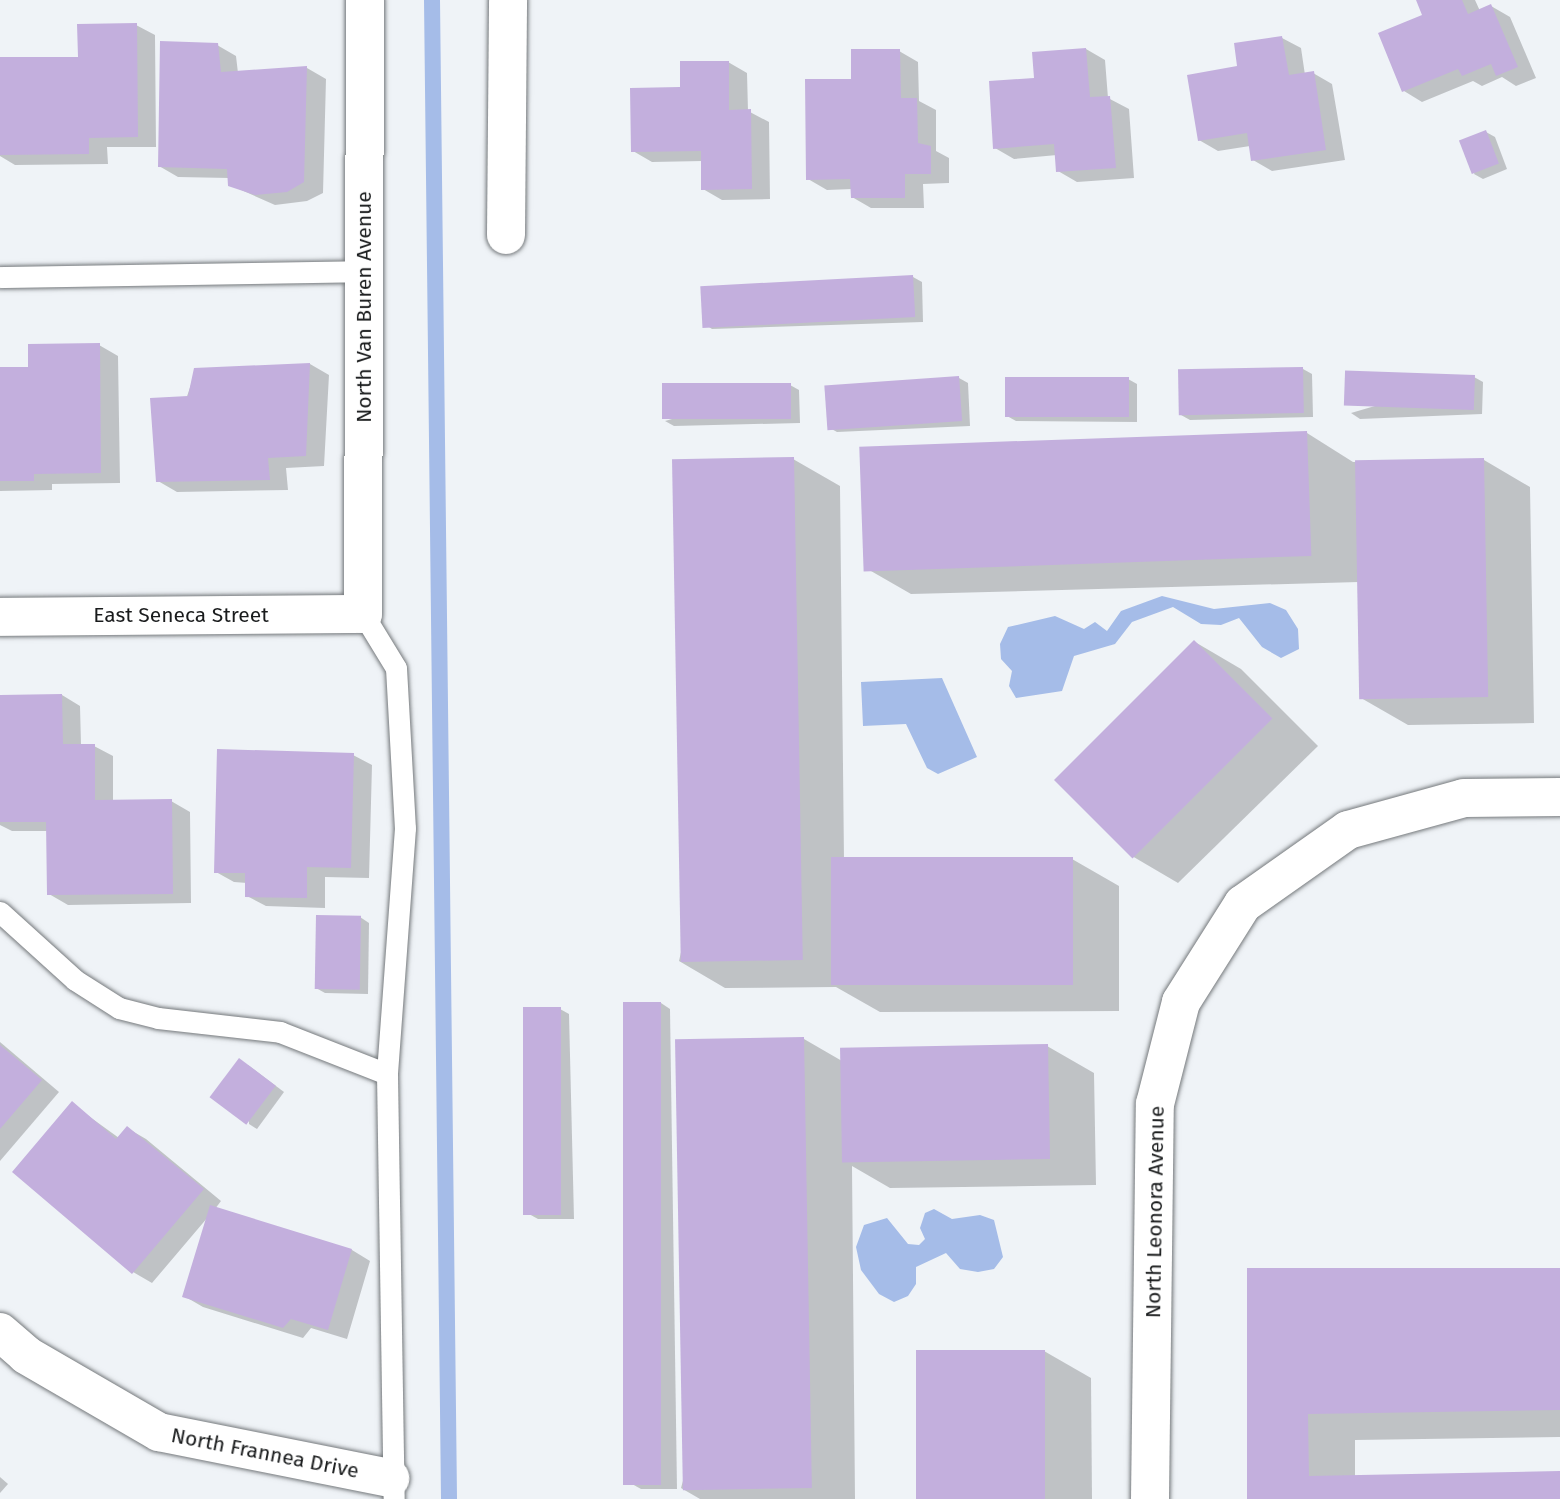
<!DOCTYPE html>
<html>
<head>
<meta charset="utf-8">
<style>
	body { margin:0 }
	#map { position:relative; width:1560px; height:1499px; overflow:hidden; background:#eff3f7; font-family:"Fira Sans",sans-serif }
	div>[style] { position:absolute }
	.water>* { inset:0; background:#a5bce8 }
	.shadow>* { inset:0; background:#0003 }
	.stream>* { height:16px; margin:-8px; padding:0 8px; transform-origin:8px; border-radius:8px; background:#a5bce8 }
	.building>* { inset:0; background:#c3afdd; transform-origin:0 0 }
	.roads { filter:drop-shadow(0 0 2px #75797c) drop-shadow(0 0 2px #75797c) }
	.lane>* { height:21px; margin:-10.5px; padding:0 10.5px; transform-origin:10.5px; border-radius:10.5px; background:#fff }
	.street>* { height:38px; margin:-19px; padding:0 19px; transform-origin:19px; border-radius:19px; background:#fff }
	span { translate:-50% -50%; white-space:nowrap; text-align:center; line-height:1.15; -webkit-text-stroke:5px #fff; paint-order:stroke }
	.street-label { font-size:21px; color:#191b1c }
</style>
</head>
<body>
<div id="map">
	<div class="water">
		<i style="clip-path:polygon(1162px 596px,1214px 609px,1270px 603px,1286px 610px,1298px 629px,1299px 649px,1281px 658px,1262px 647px,1239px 618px,1221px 625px,1201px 624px,1173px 607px,1132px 622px,1115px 644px,1074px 656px,1062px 691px,1016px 698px,1009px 686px,1012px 671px,1001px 659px,1000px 644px,1008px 627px,1055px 616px,1084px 629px,1095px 622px,1107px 631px,1121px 611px)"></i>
		<i style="clip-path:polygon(942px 678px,977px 757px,938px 774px,927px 768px,906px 724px,863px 726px,861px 682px)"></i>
		<i style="clip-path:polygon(934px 1209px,952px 1219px,980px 1215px,994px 1220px,1003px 1257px,994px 1269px,978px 1272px,960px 1269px,946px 1253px,916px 1267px,916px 1284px,908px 1296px,894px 1302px,879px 1294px,861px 1270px,856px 1247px,864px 1225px,887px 1218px,908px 1244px,919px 1245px,925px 1239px,920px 1228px,925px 1213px)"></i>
	</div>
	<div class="shadow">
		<i style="clip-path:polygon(1418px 0,1475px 0,1480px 11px,1491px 6px,1510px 17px,1536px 78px,1516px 86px,1502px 77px,1482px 86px,1473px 81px,1422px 102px,1404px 91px,1425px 16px)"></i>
		<i style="clip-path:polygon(136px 25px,155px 35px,156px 147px,107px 147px,108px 164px,15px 165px,0 156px,0 59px,79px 58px)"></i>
		<i style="clip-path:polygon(1282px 38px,1301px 48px,1305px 75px,1313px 73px,1332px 84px,1345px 160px,1272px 171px,1253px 160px,1250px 146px,1218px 151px,1199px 140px,1239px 67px)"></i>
		<i style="clip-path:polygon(217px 45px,236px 56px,238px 73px,307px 68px,326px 79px,323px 193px,307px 201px,275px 205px,230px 185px,229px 178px,178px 177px,159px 166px)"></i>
		<i style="clip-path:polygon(1086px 49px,1105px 60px,1108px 98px,1129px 109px,1134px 178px,1077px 182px,1058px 171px,1057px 155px,1014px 159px,995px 148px,1036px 80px)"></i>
		<i style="clip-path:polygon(899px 51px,918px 62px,919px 101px,936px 110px,936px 151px,949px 158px,949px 183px,923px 184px,924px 208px,871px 208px,852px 197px,852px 189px,827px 190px,808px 179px,853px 80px)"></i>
		<i style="clip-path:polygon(728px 62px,747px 73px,748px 111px,769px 122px,770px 199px,722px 200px,703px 189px,703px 161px,652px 162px,633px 151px)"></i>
		<i style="clip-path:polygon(1486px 132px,1495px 137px,1507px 169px,1483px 179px,1474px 174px)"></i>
		<i style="clip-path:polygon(913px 277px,922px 282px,923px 322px,712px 329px,703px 323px)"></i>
		<i style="clip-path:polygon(99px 345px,118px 356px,120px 483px,52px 484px,52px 490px,0 491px,0 368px,30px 368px)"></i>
		<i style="clip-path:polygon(310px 364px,329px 375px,324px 466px,286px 468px,288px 490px,177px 492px,158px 481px,196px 370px)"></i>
		<i style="clip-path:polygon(1303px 369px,1312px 374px,1313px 417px,1190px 420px,1181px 415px)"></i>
		<i style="clip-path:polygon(1474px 377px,1483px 382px,1482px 414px,1360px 419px,1351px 413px)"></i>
		<i style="clip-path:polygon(959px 378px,968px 383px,970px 426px,837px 432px,828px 427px)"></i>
		<i style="clip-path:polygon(1128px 379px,1137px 384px,1137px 422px,1016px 421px,1007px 416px)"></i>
		<i style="clip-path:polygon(790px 385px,799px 390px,800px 423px,674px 426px,665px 421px)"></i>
		<i style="clip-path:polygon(1307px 433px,1353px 462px,1484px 460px,1530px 487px,1534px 723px,1408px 725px,1361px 698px,1359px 582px,911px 594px,864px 567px)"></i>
		<i style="clip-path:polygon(793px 459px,840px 486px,844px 859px,1072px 859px,1119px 886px,1119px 1011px,880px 1012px,836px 987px,725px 988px,679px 961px)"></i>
		<i style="clip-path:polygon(1195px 642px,1241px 669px,1318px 746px,1178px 883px,1132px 856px)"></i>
		<i style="clip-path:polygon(62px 695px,80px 706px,81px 745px,94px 746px,113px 756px,113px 801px,171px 801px,190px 812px,191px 903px,68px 905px,49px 894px,48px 831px,12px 831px,0 825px,0 697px)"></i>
		<i style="clip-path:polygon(353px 755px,372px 765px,369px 878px,325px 877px,325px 908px,266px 906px,247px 896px,247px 883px,234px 882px,216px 872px)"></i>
		<i style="clip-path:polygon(360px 917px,369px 923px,368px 994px,325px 993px,316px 988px)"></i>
		<i style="clip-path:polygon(661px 1003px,670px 1009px,677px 1489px,641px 1489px,632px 1484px)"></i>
		<i style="clip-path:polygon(560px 1009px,569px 1014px,574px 1219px,538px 1219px,529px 1214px)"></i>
		<i style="clip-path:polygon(804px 1039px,842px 1061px,1047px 1046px,1094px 1073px,1096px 1185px,890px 1188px,852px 1166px,855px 1499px,700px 1499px,681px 1488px)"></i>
		<i style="clip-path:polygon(0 1042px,59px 1092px,0 1161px)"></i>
		<i style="clip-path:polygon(248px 1065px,284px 1092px,257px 1129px,249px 1124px)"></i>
		<i style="clip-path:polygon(72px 1104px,119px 1138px,127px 1128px,146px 1139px,221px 1201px,215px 1209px,352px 1250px,370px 1261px,347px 1339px,311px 1328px,303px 1338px,203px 1307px,184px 1296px,208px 1217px,152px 1283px,133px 1272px)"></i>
		<i style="clip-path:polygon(1560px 1269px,1560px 1437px,1355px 1440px,1355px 1477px,1560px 1473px,1560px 1499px,1249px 1499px,1249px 1270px)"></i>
		<i style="clip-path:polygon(1044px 1351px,1091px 1378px,1092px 1499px,919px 1499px)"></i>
		<i style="clip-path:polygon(0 1477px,8px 1484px,0 1493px)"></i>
	</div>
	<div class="stream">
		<i style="left:432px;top:0;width:1499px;rotate:89.35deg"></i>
	</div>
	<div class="building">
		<i style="clip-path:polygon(1416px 0,1462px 0,1468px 14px,1491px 4px,1518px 67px,1496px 76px,1491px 64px,1462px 76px,1458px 69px,1402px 92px,1378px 33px,1422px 15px)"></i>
		<i style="clip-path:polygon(137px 23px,138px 137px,89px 138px,89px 154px,0 155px,0 57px,78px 57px,77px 24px)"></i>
		<i style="clip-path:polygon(1282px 36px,1289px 75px,1314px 71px,1326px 150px,1251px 161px,1247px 133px,1198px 141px,1187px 75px,1237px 66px,1234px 43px)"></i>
		<i style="clip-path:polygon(160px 41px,218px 43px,221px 72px,307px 66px,304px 182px,287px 192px,255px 195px,228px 186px,227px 169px,158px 167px)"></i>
		<i style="clip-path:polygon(1086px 48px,1090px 97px,1110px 96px,1116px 168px,1056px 172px,1054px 144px,993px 149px,989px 81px,1034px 78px,1032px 52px)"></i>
		<i style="clip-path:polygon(851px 49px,900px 49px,901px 98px,917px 98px,918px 143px,931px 146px,931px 174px,905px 174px,905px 198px,851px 198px,850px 179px,806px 180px,805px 79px,851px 79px)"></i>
		<i style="clip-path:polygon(680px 61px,729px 61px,729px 110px,751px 109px,752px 189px,701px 190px,701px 151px,631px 152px,630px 88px,680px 87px)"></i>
		<i style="left:1486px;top:130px;width:36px;height:29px;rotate:69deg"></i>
		<i style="left:913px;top:275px;width:42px;height:213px;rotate:87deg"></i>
		<i style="clip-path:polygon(100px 343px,101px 473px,34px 474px,34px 481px,0 481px,0 367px,28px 367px,28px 344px)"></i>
		<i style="clip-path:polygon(310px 363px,306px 456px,268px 458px,270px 480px,156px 482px,150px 398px,188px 396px,194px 368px)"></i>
		<i style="left:1303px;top:367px;width:46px;height:125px;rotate:89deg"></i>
		<i style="left:1475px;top:375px;width:35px;height:130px;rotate:92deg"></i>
		<i style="left:959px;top:376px;width:45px;height:135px;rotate:86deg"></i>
		<i style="left:1005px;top:377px;width:124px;height:40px"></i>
		<i style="left:791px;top:383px;width:36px;height:129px;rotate:90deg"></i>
		<i style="left:1307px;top:431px;width:125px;height:448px;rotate:88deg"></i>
		<i style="left:794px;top:457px;width:503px;height:122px;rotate:89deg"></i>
		<i style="left:1484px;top:458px;width:239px;height:129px;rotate:89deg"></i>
		<i style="left:1194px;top:640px;width:111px;height:198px;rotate:45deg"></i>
		<i style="clip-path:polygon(62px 694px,63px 744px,95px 744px,95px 800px,172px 799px,173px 894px,47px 895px,46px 822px,0 822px,0 695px)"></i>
		<i style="clip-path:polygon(217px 749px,354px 753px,351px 868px,307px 867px,307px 898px,245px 897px,245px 873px,214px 873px)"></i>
		<i style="left:1073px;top:857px;width:128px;height:242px;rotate:90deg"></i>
		<i style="left:316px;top:915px;width:45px;height:74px;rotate:1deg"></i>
		<i style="left:623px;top:1002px;width:38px;height:483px"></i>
		<i style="left:523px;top:1007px;width:38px;height:208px"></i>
		<i style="left:804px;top:1037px;width:451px;height:129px;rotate:89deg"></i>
		<i style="left:1048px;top:1044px;width:115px;height:208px;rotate:89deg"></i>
		<i style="clip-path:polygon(0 1045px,42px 1080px,0 1129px)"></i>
		<i style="left:239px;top:1058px;width:46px;height:49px;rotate:37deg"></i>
		<i style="clip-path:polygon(72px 1101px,116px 1139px,127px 1126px,204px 1189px,132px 1274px,12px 1172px)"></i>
		<i style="clip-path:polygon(210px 1205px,352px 1249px,328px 1330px,291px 1319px,283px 1328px,182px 1297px)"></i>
		<i style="clip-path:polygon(1247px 1268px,1560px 1268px,1560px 1410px,1308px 1414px,1309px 1476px,1560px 1471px,1560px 1499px,1247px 1499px)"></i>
		<i style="left:916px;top:1350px;width:129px;height:149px"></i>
	</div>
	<div class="roads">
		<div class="lane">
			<i style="left:0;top:277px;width:364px;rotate:-0.9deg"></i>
			<i style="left:363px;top:614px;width:63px;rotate:58.6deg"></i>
			<i style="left:396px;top:668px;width:160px;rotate:86.8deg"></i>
			<i style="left:405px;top:828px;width:247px;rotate:94.2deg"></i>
			<i style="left:387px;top:1074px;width:425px;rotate:89.1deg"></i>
			<i style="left:0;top:912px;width:101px;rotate:42.2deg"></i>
			<i style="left:75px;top:980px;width:52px;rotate:32.5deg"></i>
			<i style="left:119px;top:1008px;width:40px;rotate:14.4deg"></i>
			<i style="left:158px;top:1018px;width:123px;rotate:6.5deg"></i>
			<i style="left:280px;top:1032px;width:115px;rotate:21.4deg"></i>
		</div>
		<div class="street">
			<i style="left:506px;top:235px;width:235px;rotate:-89.5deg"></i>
			<i style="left:0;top:617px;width:363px;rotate:-0.5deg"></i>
			<i style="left:363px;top:614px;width:614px;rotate:-89.81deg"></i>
			<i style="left:0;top:1332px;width:35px;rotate:41deg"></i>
			<i style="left:26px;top:1355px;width:154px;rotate:30.1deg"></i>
			<i style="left:159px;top:1432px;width:236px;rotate:11.3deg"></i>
			<i style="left:1150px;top:1499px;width:395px;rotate:-89.3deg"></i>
			<i style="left:1155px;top:1104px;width:105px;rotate:-75.7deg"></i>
			<i style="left:1181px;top:1002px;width:116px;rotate:-57.7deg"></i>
			<i style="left:1243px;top:904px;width:128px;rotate:-35.2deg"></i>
			<i style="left:1348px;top:830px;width:120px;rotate:-15.4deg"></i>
			<i style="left:1464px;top:798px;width:96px;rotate:-0.6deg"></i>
		</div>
	</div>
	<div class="street-label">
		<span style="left:364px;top:307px;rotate:-90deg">North Van Buren Avenue</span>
		<span style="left:181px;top:615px">East Seneca Street</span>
		<span style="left:1155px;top:1212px;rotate:-89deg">North Leonora Avenue</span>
		<span style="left:265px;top:1453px;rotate:11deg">North Frannea Drive</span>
	</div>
</div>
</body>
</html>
